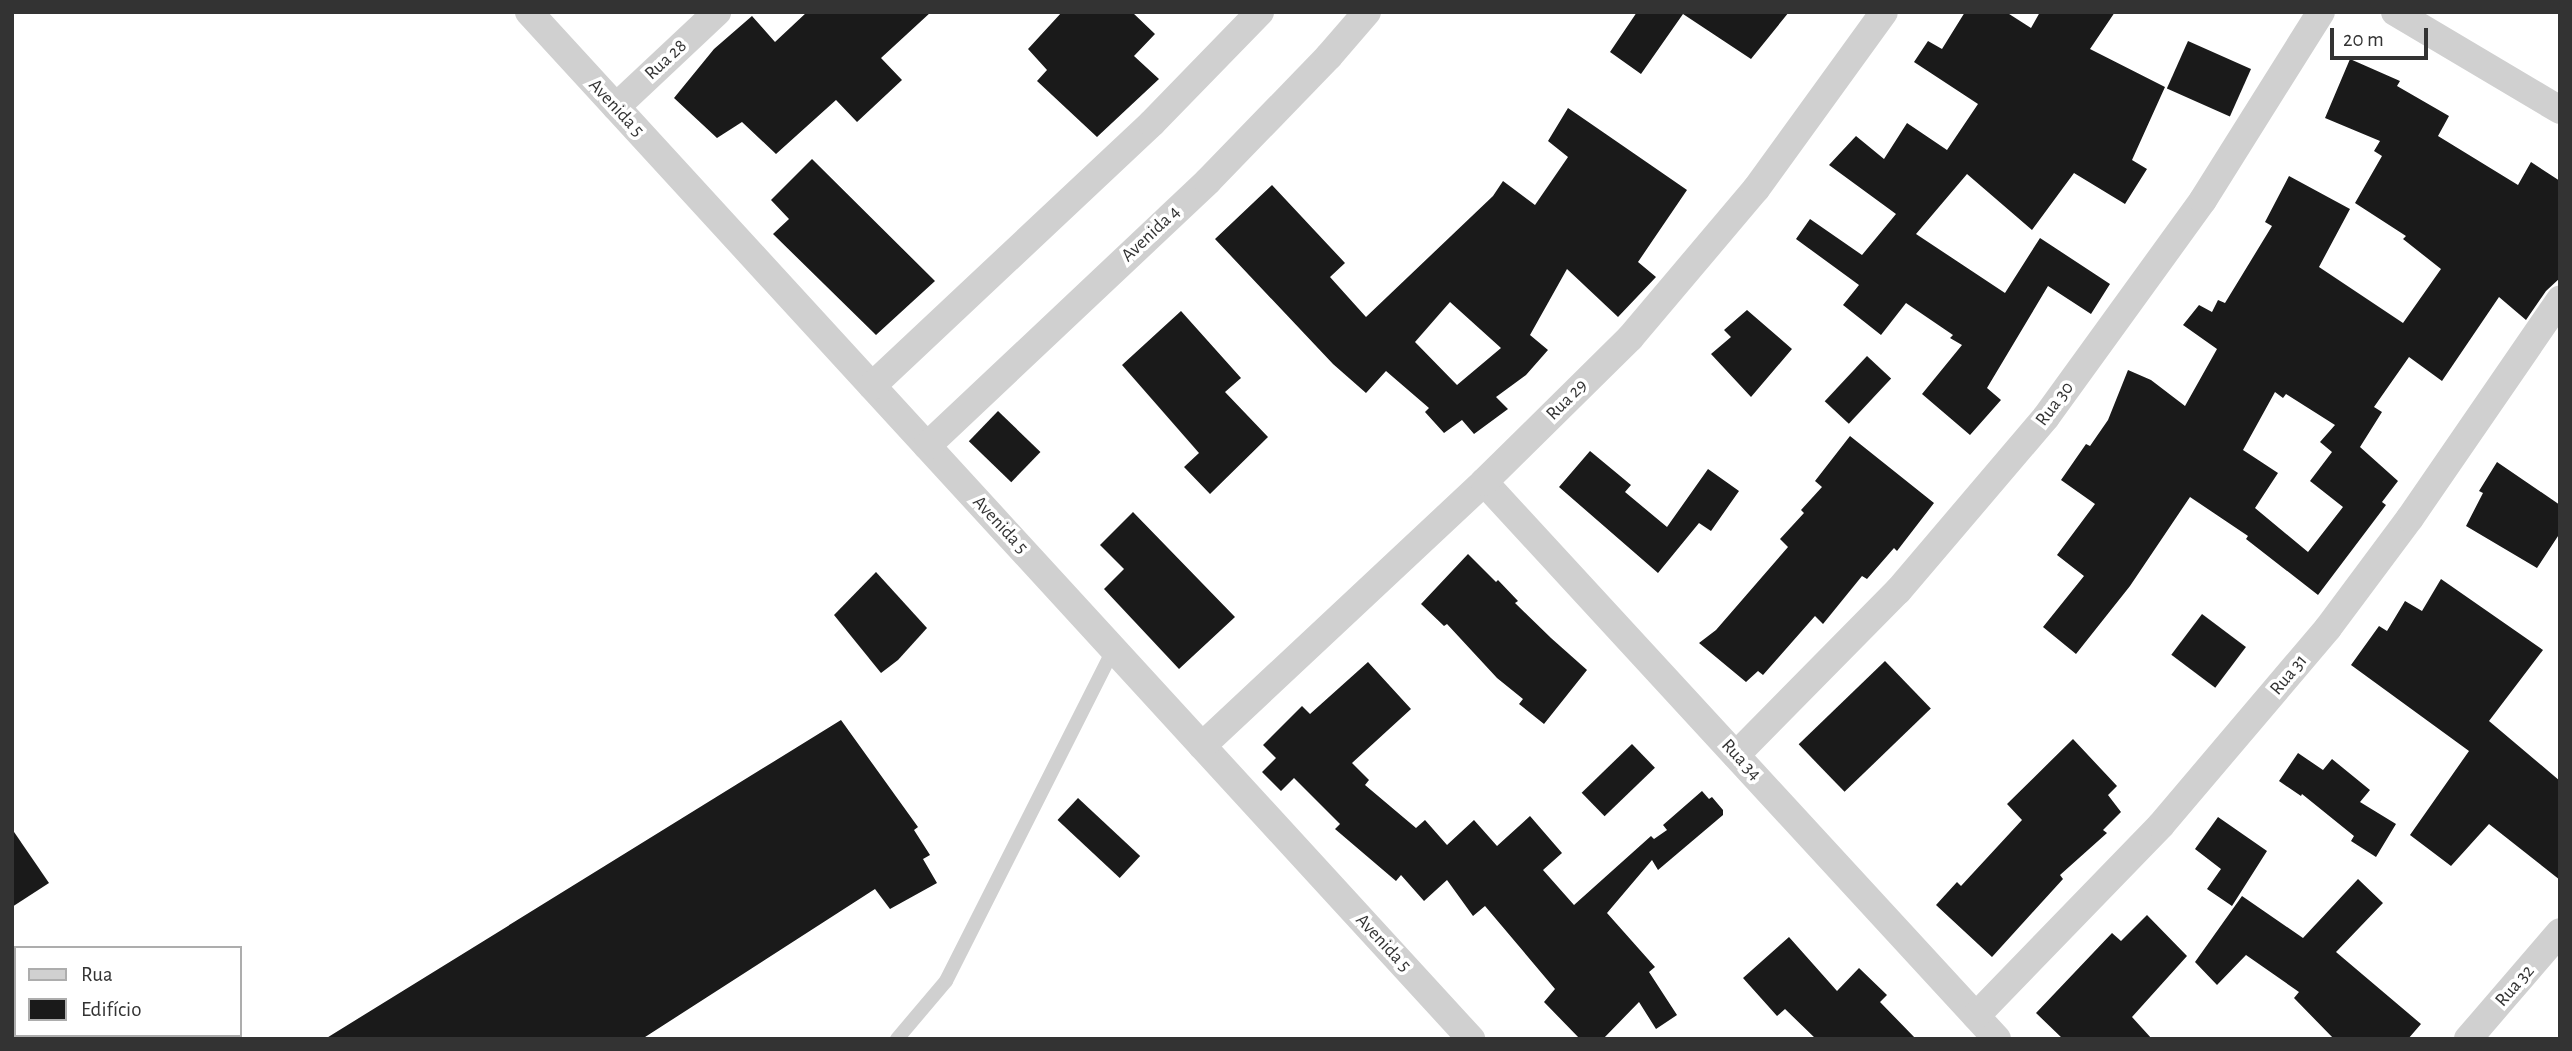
<!DOCTYPE html>
<html>
<head>
<meta charset="utf-8">
<style>
	body { margin:0 }
	#map { position:relative; width:2572px; height:1051px; overflow:hidden; background:#fff; font-family:"Alegreya Sans",sans-serif }
	div>[style] { position:absolute }
	.building>* { inset:0; background:#1a1a1a; transform-origin:0 0 }
	.service>* { height:14px; margin:-7px; padding:0 7px; transform-origin:7px; border-radius:7px; background:#d0d0d0 }
	.minor>* { height:28px; margin:-14px; padding:0 14px; transform-origin:14px; border-radius:14px; background:#d0d0d0 }
	span { translate:-50% -50%; white-space:nowrap; text-align:center; line-height:1.15; -webkit-text-stroke:7px #fff; paint-order:stroke }
	.street-label { font-size:19px; color:#333 }
	.frame { position:absolute; inset:0; border:14px solid #333; pointer-events:none }
	.legend { position:absolute; left:14px; top:946px; width:228px; height:91px; box-sizing:border-box; background:#fff; border:2px solid #adadad; margin:0; padding:9px 12px; list-style:none; font-size:21px; color:#333 }
	.legend li { display:flex; align-items:center; gap:14px; height:35px }
	.legend b { width:35px; border:2px solid #adadad }
	.scale { position:absolute; left:2330px; top:28px; width:98px; height:32px; box-sizing:border-box; border:4px solid #333; border-top:0; padding-left:9px; font-size:21px; line-height:24px; white-space:nowrap; color:#333; -webkit-text-stroke:5px #fff; paint-order:stroke }
</style>
</head>
<body>
<div id="map">
	<div class="building">
		<i style="clip-path:polygon(807px 12px,931px 12px,881px 58px,902px 80px,857px 122px,836px 100px,776px 154px,742px 122px,717px 138px,674px 98px,714px 49px,752px 16px,775px 42px)"></i>
		<i style="clip-path:polygon(1062px 12px,1132px 12px,1155px 34px,1134px 56px,1159px 79px,1097px 137px,1037px 81px,1047px 70px,1028px 49px)"></i>
		<i style="clip-path:polygon(1637px 12px,1789px 12px,1751px 59px,1683px 14px,1641px 74px,1610px 52px)"></i>
		<i style="clip-path:polygon(1965px 12px,2006px 12px,2031px 28px,2040px 12px,2115px 12px,2090px 49px,2165px 87px,2132px 160px,2147px 169px,2125px 204px,2074px 173px,2032px 230px,1967px 174px,1916px 234px,2005px 293px,2040px 238px,2110px 284px,2091px 314px,2048px 286px,1987px 388px,2001px 400px,1970px 435px,1922px 394px,1962px 345px,1950px 338px,1953px 335px,1906px 303px,1881px 335px,1843px 305px,1859px 285px,1796px 239px,1810px 219px,1862px 255px,1896px 214px,1829px 165px,1856px 136px,1884px 159px,1907px 123px,1947px 150px,1978px 104px,1914px 62px,1928px 41px,1942px 49px)"></i>
		<i style="left:2188px;top:41px;width:69px;height:52px;rotate:24deg"></i>
		<i style="clip-path:polygon(evenodd,2350px 59px,2400px 81px,2397px 86px,2449px 116px,2438px 136px,2518px 185px,2531px 162px,2560px 181px,2560px 278px,2546px 291px,2526px 320px,2499px 297px,2442px 381px,2409px 357px,2374px 407px,2382px 412px,2360px 447px,2398px 481px,2382px 502px,2386px 505px,2318px 595px,2246px 539px,2248px 536px,2190px 497px,2130px 586px,2076px 654px,2043px 627px,2084px 576px,2057px 555px,2095px 504px,2061px 480px,2086px 444px,2090px 446px,2108px 420px,2128px 370px,2151px 380px,2185px 406px,2217px 349px,2183px 325px,2199px 305px,2212px 312px,2218px 300px,2225px 303px,2272px 226px,2265px 222px,2289px 176px,2350px 209px,2319px 267px,2403px 323px,2441px 269px,2403px 239px,2406px 236px,2355px 203px,2382px 156px,2374px 151px,2380px 141px,2325px 118px,2350px 59px,2275px 392px,2283px 398px,2286px 394px,2335px 425px,2320px 442px,2332px 452px,2310px 481px,2343px 507px,2308px 552px,2255px 508px,2278px 473px,2243px 450px,2275px 392px)"></i>
		<i style="clip-path:polygon(evenodd,1568px 108px,1687px 190px,1638px 262px,1656px 277px,1618px 317px,1567px 269px,1530px 335px,1548px 350px,1526px 375px,1496px 397px,1508px 409px,1474px 434px,1462px 420px,1444px 433px,1425px 412px,1429px 408px,1386px 371px,1366px 393px,1333px 364px,1215px 239px,1272px 185px,1345px 263px,1330px 277px,1366px 317px,1493px 196px,1503px 181px,1535px 205px,1568px 157px,1548px 141px,1568px 108px,1450px 302px,1501px 348px,1457px 385px,1415px 342px,1450px 302px)"></i>
		<i style="clip-path:polygon(812px 159px,935px 281px,876px 335px,773px 234px,789px 219px,771px 200px)"></i>
		<i style="clip-path:polygon(1747px 310px,1792px 349px,1751px 397px,1711px 354px,1731px 337px,1724px 330px)"></i>
		<i style="clip-path:polygon(1181px 311px,1241px 378px,1225px 392px,1268px 437px,1210px 494px,1184px 467px,1199px 453px,1122px 365px)"></i>
		<i style="left:1867px;top:356px;width:33px;height:62px;rotate:43deg"></i>
		<i style="left:998px;top:411px;width:59px;height:42px;rotate:44deg"></i>
		<i style="clip-path:polygon(1850px 436px,1934px 503px,1897px 551px,1894px 548px,1867px 579px,1862px 576px,1823px 624px,1815px 616px,1763px 675px,1758px 671px,1746px 682px,1699px 643px,1716px 630px,1788px 547px,1780px 539px,1804px 513px,1801px 510px,1822px 487px,1815px 481px)"></i>
		<i style="clip-path:polygon(1590px 451px,1631px 485px,1625px 492px,1667px 527px,1708px 469px,1739px 491px,1711px 531px,1699px 523px,1658px 573px,1559px 487px)"></i>
		<i style="clip-path:polygon(2497px 462px,2560px 505px,2560px 533px,2537px 568px,2466px 526px,2483px 493px,2479px 491px)"></i>
		<i style="clip-path:polygon(1133px 512px,1235px 617px,1179px 669px,1104px 589px,1124px 569px,1100px 545px)"></i>
		<i style="clip-path:polygon(1468px 554px,1496px 582px,1498px 580px,1518px 601px,1515px 603px,1551px 638px,1587px 670px,1544px 724px,1519px 704px,1523px 699px,1497px 678px,1447px 624px,1444px 626px,1421px 604px)"></i>
		<i style="clip-path:polygon(876px 572px,927px 628px,898px 660px,881px 673px,834px 615px)"></i>
		<i style="clip-path:polygon(2441px 579px,2543px 650px,2489px 721px,2560px 781px,2560px 880px,2489px 824px,2451px 866px,2410px 835px,2469px 751px,2351px 665px,2379px 626px,2387px 631px,2405px 601px,2422px 611px)"></i>
		<i style="left:2202px;top:614px;width:55px;height:51px;rotate:37deg"></i>
		<i style="left:1885px;top:661px;width:66px;height:120px;rotate:46deg"></i>
		<i style="clip-path:polygon(1368px 662px,1411px 709px,1352px 763px,1369px 780px,1365px 785px,1416px 828px,1425px 820px,1447px 845px,1474px 820px,1497px 846px,1530px 816px,1562px 853px,1543px 870px,1574px 905px,1651px 836px,1654px 839px,1667px 830px,1663px 825px,1702px 791px,1709px 799px,1712px 797px,1723px 810px,1723px 815px,1658px 870px,1652px 860px,1607px 913px,1655px 967px,1649px 972px,1677px 1015px,1656px 1029px,1639px 1002px,1603px 1039px,1580px 1039px,1544px 1002px,1555px 989px,1485px 906px,1473px 916px,1447px 880px,1424px 901px,1401px 875px,1396px 881px,1335px 829px,1340px 824px,1294px 778px,1281px 791px,1262px 772px,1276px 758px,1263px 745px,1302px 706px,1310px 714px)"></i>
		<i style="clip-path:polygon(841px 720px,918px 827px,914px 830px,930px 855px,923px 859px,937px 883px,890px 909px,875px 889px,642px 1039px,325px 1039px)"></i>
		<i style="clip-path:polygon(2073px 739px,2117px 786px,2108px 795px,2121px 812px,2103px 830px,2107px 833px,2060px 875px,2063px 879px,1992px 957px,1936px 905px,1957px 882px,1961px 886px,2022px 820px,2007px 804px)"></i>
		<i style="left:1632px;top:744px;width:33px;height:70px;rotate:46deg"></i>
		<i style="clip-path:polygon(2298px 753px,2323px 770px,2332px 759px,2370px 790px,2360px 802px,2396px 824px,2376px 857px,2351px 841px,2354px 836px,2302px 794px,2301px 796px,2279px 781px)"></i>
		<i style="left:1078px;top:798px;width:85px;height:30px;rotate:43deg"></i>
		<i style="clip-path:polygon(2218px 817px,2267px 851px,2232px 906px,2207px 889px,2221px 869px,2195px 849px)"></i>
		<i style="clip-path:polygon(12px 829px,49px 883px,12px 907px)"></i>
		<i style="clip-path:polygon(2358px 879px,2383px 903px,2336px 952px,2421px 1024px,2408px 1039px,2334px 1039px,2294px 998px,2299px 992px,2246px 955px,2217px 985px,2195px 962px,2242px 896px,2303px 938px)"></i>
		<i style="clip-path:polygon(2147px 915px,2187px 956px,2132px 1017px,2152px 1039px,2063px 1039px,2036px 1013px,2112px 933px,2121px 941px)"></i>
		<i style="clip-path:polygon(1789px 937px,1837px 991px,1859px 968px,1887px 995px,1880px 1002px,1916px 1039px,1816px 1039px,1785px 1009px,1777px 1016px,1743px 978px)"></i>
	</div>
	<div class="service">
		<i style="left:897px;top:1039px;width:76px;rotate:-49.8deg"></i>
		<i style="left:946px;top:981px;width:372px;rotate:-63.2deg"></i>
	</div>
	<div class="minor">
		<i style="left:529px;top:12px;width:1394px;rotate:47.47deg"></i>
		<i style="left:2395px;top:12px;width:192px;rotate:30.7deg"></i>
		<i style="left:616px;top:107px;width:139px;rotate:-43.2deg"></i>
		<i style="left:872px;top:386px;width:384px;rotate:-43.2deg"></i>
		<i style="left:1152px;top:123px;width:155px;rotate:-45.8deg"></i>
		<i style="left:927px;top:446px;width:386px;rotate:-43.3deg"></i>
		<i style="left:1208px;top:181px;width:174px;rotate:-45.9deg"></i>
		<i style="left:1329px;top:56px;width:58px;rotate:-49.2deg"></i>
		<i style="left:1484px;top:482px;width:757px;rotate:47.35deg"></i>
		<i style="left:1202px;top:746px;width:386px;rotate:-43.1deg"></i>
		<i style="left:1484px;top:482px;width:205px;rotate:-44.6deg"></i>
		<i style="left:1630px;top:338px;width:195px;rotate:-49.8deg"></i>
		<i style="left:1756px;top:189px;width:218px;rotate:-54.1deg"></i>
		<i style="left:1736px;top:755px;width:231px;rotate:-45.4deg"></i>
		<i style="left:1898px;top:591px;width:228px;rotate:-49.6deg"></i>
		<i style="left:2046px;top:417px;width:268px;rotate:-54.1deg"></i>
		<i style="left:2203px;top:200px;width:222px;rotate:-57.9deg"></i>
		<i style="left:1976px;top:1016px;width:266px;rotate:-45.9deg"></i>
		<i style="left:2161px;top:825px;width:258px;rotate:-49.7deg"></i>
		<i style="left:2328px;top:628px;width:137px;rotate:-53.3deg"></i>
		<i style="left:2410px;top:518px;width:265px;rotate:-55.5deg"></i>
		<i style="left:2468px;top:1039px;width:141px;rotate:-49.3deg"></i>
	</div>
	<div class="street-label">
		<span style="left:666px;top:60px;rotate:-43deg">Rua 28</span>
		<span style="left:616px;top:108px;rotate:47deg">Avenida 5</span>
		<span style="left:1151px;top:234px;rotate:-43deg">Avenida 4</span>
		<span style="left:1567px;top:400px;rotate:-45deg">Rua 29</span>
		<span style="left:2055px;top:404px;rotate:-53deg">Rua 30</span>
		<span style="left:1000px;top:525px;rotate:47deg">Avenida 5</span>
		<span style="left:2289px;top:675px;rotate:-50deg">Rua 31</span>
		<span style="left:1741px;top:760px;rotate:47deg">Rua 34</span>
		<span style="left:1383px;top:943px;rotate:47deg">Avenida 5</span>
		<span style="left:2515px;top:986px;rotate:-49deg">Rua 32</span>
	</div>
	<div class="frame"></div>
	<ul class="legend">
	<li><b style="height:9px;background:#d0d0d0"></b>Rua</li>
	<li><b style="height:19px;background:#1a1a1a"></b>Edifício</li>
	</ul>
	<div class="scale">20 m</div>
</div>
</body>
</html>
